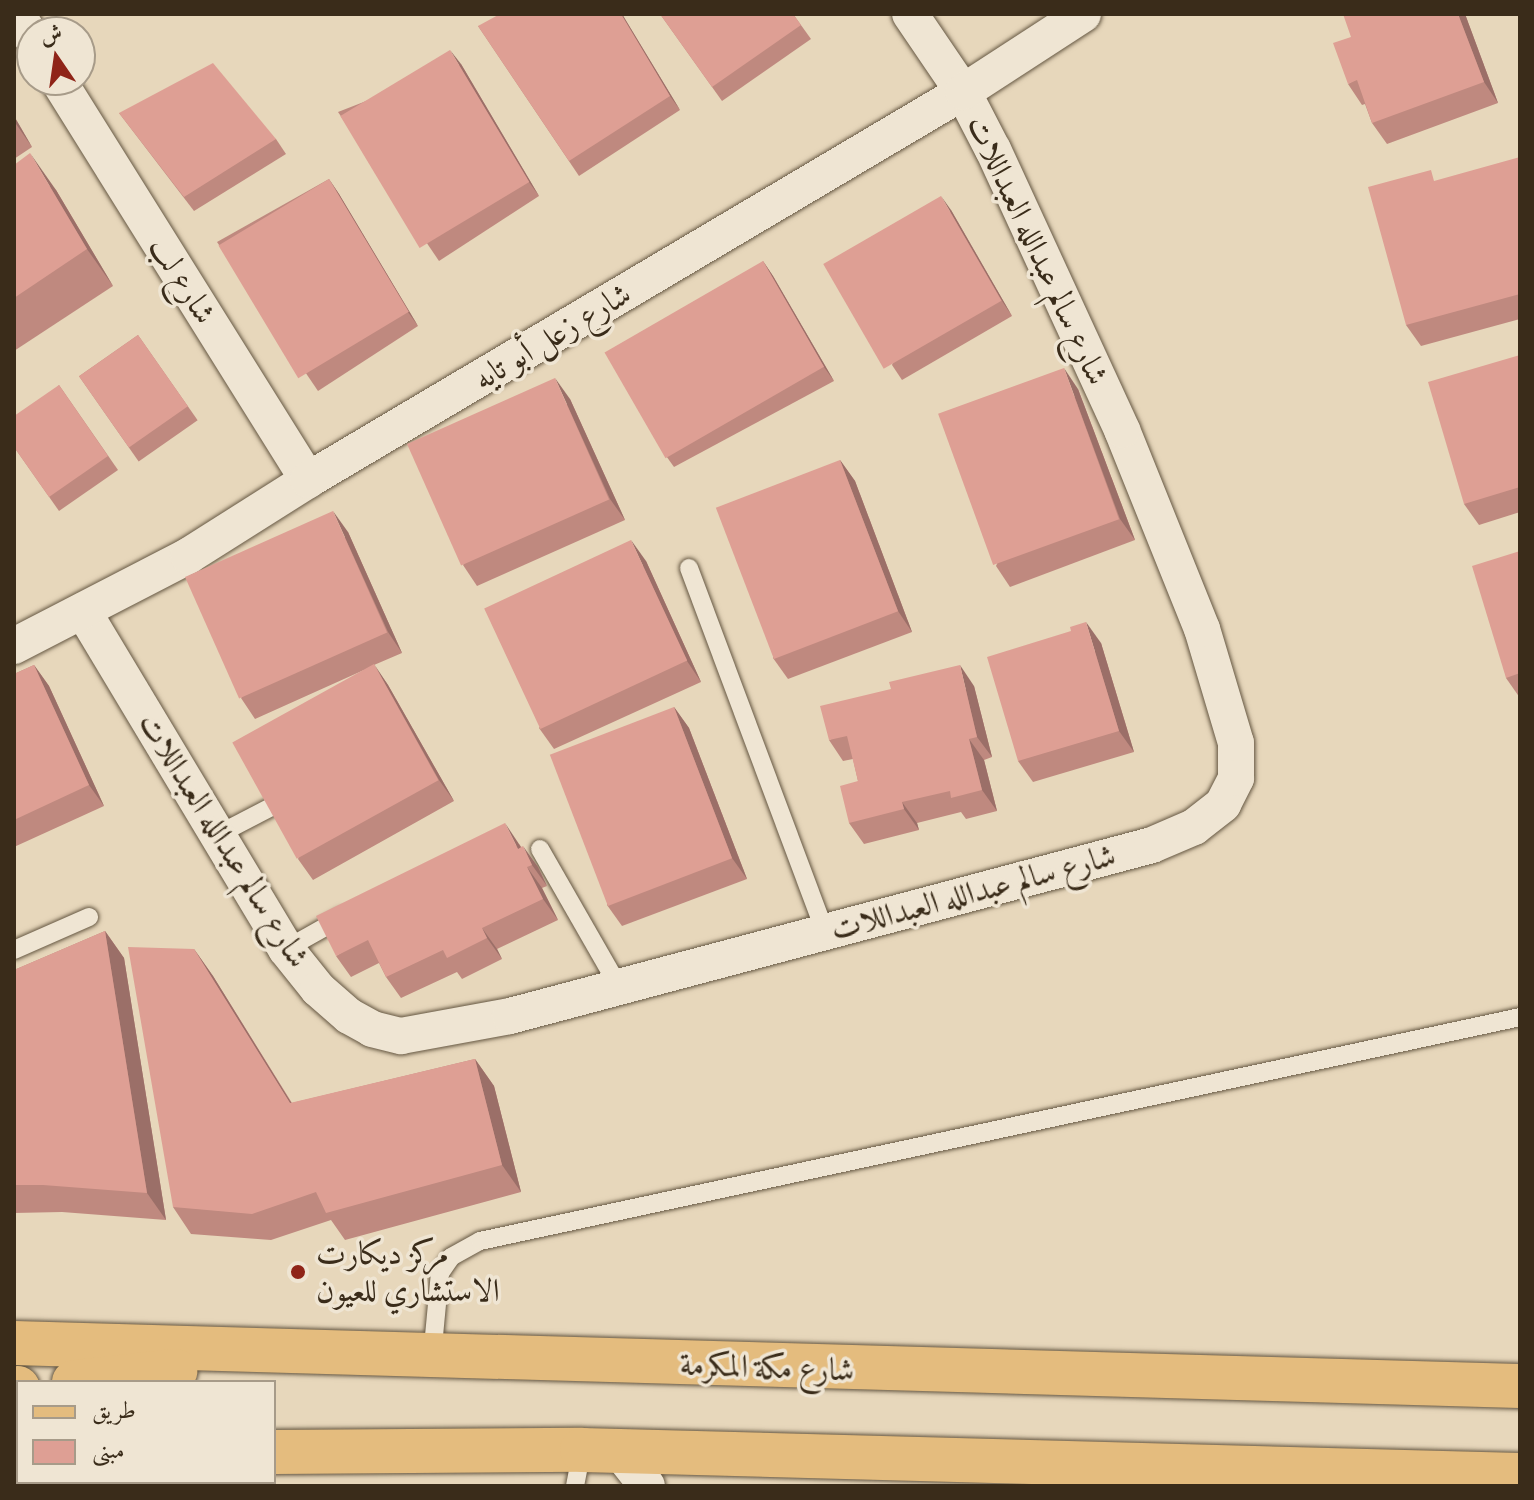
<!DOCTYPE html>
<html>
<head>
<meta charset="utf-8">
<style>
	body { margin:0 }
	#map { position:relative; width:1534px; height:1500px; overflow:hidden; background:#e7d7bb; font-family:"EB Garamond",Amiri,serif }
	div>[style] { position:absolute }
	.roads { filter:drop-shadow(0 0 2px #655742) drop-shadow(0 0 2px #655742) }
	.lane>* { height:18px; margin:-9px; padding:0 9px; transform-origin:9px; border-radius:9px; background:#efe5d3 }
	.street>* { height:36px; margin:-18px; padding:0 18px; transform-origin:18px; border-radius:18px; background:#efe5d3 }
	.primary>* { height:44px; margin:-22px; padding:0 22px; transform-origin:22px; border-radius:22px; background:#e4bc7e }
	.wall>* { inset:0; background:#bf897f; transform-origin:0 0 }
	.shaded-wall>* { inset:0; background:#9b6f68 }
	.building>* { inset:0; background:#de9f94; transform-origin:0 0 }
	.dots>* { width:22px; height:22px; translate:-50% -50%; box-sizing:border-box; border:4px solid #efe5d3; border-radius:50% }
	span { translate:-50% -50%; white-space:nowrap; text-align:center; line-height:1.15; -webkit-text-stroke:7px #efe5d3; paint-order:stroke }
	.street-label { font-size:32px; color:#3a2c1a }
	.poi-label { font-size:32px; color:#3a2c1a }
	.left { translate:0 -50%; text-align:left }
	.frame { position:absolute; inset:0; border:16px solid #3a2c1a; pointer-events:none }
	.legend { position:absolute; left:16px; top:1380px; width:260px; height:104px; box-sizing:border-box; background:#efe5d3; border:2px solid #a79b89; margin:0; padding:10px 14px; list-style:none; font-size:24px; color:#3a2c1a }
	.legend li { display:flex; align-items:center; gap:16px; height:40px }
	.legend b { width:40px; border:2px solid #a79b89 }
	.north { position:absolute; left:16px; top:16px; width:80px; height:80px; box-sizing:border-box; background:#efe5d3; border:2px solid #a79b89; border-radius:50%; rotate:347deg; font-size:22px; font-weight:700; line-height:32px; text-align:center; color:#3a2c1a }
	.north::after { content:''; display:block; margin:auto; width:28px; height:36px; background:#8f2418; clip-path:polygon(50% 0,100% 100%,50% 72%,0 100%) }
</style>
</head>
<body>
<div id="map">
	<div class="roads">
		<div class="lane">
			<i style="left:689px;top:568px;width:388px;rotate:69.5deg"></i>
			<i style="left:219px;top:834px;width:59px;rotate:-27.4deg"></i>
			<i style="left:540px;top:849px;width:159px;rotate:60.2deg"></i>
			<i style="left:286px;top:949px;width:65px;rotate:-29.3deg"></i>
			<i style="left:14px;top:950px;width:82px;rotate:-23.7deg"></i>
			<i style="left:432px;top:1357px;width:84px;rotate:-84.6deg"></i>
			<i style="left:440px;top:1273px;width:19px;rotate:-55deg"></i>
			<i style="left:451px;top:1257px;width:33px;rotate:-29deg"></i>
			<i style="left:480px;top:1241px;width:1064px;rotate:-12.15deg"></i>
			<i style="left:237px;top:1482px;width:4px;rotate:76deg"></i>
			<i style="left:575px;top:1486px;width:37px;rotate:-79deg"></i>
		</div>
		<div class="street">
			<i style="left:17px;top:14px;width:28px;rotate:58deg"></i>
			<i style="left:58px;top:80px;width:472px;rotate:58deg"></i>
			<i style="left:83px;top:611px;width:394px;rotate:59deg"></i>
			<i style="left:286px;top:949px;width:51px;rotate:51.3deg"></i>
			<i style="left:318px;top:989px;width:41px;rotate:41.1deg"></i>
			<i style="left:349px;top:1016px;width:26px;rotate:29deg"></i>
			<i style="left:372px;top:1029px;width:30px;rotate:14deg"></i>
			<i style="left:401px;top:1036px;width:111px;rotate:-10.4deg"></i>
			<i style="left:510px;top:1016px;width:664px;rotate:-14.91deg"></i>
			<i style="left:1152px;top:845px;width:46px;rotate:-23.2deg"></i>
			<i style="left:1194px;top:827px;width:37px;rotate:-38deg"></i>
			<i style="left:1223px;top:804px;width:29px;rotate:-63deg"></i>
			<i style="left:1236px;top:778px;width:35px;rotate:-90deg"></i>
			<i style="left:1236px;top:743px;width:119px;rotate:-106.6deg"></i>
			<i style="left:1202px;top:629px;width:214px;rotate:-111.9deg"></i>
			<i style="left:1122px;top:430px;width:308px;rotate:-114.7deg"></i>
			<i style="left:993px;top:150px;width:65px;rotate:-117.3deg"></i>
			<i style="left:963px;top:92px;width:94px;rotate:-124.2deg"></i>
			<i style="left:14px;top:646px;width:196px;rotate:-27.3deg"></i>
			<i style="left:188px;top:556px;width:142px;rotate:-32.3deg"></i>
			<i style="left:308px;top:480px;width:761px;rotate:-30.64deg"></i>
			<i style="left:963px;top:92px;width:143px;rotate:-33deg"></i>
			<i style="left:621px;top:1453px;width:42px;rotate:51.8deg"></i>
		</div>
		<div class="primary">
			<i style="left:14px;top:1343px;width:1507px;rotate:1.64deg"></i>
			<i style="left:74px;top:1382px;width:102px;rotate:-6.2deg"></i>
			<i style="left:14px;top:1389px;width:4px;rotate:-14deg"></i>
			<i style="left:274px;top:1452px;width:308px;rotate:-0.4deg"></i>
			<i style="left:582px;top:1450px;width:938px;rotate:1.53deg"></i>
			<i style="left:14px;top:1454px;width:4px"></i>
		</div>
	</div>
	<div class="wall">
		<i style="clip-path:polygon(622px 14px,680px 110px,579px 176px,478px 26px)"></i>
		<i style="clip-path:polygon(660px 14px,793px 14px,811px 39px,722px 101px)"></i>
		<i style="clip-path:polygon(1465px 14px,1498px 103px,1387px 144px,1372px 123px,1365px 104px,1362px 105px,1348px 84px)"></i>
		<i style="clip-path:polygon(461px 64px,539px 196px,439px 261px,338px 112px)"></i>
		<i style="clip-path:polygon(119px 113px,276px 139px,286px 154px,194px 211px)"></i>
		<i style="clip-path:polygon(14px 116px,32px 147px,14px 159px)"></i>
		<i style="clip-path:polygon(1520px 157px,1520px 319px,1421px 346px,1406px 325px)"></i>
		<i style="clip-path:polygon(14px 165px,56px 190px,113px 286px,14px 351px)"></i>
		<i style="clip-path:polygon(329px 179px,339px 194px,418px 326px,318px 391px,217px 242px)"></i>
		<i style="clip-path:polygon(951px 210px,1012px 316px,902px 380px,892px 365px)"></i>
		<i style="clip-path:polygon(763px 261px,773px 276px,834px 381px,674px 467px,664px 453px)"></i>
		<i style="left:138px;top:335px;width:104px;height:72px;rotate:55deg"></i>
		<i style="clip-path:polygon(1520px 355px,1520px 512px,1479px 525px,1464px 504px)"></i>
		<i style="clip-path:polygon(59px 385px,118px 470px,59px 511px,14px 447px)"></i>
		<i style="clip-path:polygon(1078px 389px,1135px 540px,1010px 587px,996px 566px)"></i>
		<i style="clip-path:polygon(570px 399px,625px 520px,477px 586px,463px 565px)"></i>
		<i style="clip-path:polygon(840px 460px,855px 481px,912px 632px,788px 679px,773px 658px)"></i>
		<i style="clip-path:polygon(348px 532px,402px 653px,374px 665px,388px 685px,454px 801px,313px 880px,298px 859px,364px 670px,255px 719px,241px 698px)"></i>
		<i style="clip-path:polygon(1520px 551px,1520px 698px,1506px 678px)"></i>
		<i style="clip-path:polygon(646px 561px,701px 682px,554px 749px,539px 728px)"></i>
		<i style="clip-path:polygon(1101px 643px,1134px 752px,1033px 782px,1018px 761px)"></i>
		<i style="clip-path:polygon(34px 665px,49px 686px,104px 806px,14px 847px,14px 674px)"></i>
		<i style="clip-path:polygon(974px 686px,992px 757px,984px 760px,997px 811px,966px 819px,961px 812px,917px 823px,919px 830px,864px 844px,849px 823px,858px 781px,853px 759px,843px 761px,829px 740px)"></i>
		<i style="clip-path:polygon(674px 707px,689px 728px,747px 879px,622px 926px,607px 905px)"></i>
		<i style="clip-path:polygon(519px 844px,538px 867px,547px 886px,542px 888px,558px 920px,497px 949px,502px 959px,462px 979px,457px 972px,401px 998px,386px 977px,379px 963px,351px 977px,336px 956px)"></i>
		<i style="clip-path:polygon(105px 931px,124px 958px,166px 1220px,62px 1212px,14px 1213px,14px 970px)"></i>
		<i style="clip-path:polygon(194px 949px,213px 976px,292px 1103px,475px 1059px,494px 1086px,521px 1192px,345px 1240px,331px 1220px,271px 1240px,191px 1234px,173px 1207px)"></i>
	</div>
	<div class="shaded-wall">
		<i style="clip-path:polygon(621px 14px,622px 14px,680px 110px,670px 96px)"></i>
		<i style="clip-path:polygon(1458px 14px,1465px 14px,1498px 103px,1484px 82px)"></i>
		<i style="clip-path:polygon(450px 50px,461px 64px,539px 196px,529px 182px)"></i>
		<i style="clip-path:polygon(14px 116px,32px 147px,14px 121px)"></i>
		<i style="clip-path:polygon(30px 153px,56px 190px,113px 286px,87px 249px)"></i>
		<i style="clip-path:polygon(329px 179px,339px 194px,418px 326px,408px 312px)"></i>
		<i style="clip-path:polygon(941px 196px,951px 210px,1012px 316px,1002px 301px)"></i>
		<i style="clip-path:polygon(763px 261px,773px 276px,834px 381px,824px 367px)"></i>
		<i style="clip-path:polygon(1064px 368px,1078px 389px,1135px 540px,1120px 519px)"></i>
		<i style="clip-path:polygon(555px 378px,570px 399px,625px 520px,610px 499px)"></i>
		<i style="clip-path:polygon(840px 460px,855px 481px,912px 632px,898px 611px)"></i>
		<i style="clip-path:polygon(333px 511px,348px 532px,402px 653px,388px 632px)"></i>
		<i style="clip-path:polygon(631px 540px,646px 561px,701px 682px,687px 661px)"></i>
		<i style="clip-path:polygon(1086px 622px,1101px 643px,1134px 752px,1119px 731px)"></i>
		<i style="clip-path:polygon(374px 664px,388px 685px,454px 801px,439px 780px)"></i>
		<i style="clip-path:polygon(34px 665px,49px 686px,104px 806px,89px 785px)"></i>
		<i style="clip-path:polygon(960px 665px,974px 686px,992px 757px,977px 737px)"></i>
		<i style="clip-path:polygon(674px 707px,689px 728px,747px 879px,732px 858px)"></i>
		<i style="clip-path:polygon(969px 739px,984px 760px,997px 811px,982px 790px)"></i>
		<i style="clip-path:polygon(902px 802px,917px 823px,919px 830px,904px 809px)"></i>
		<i style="clip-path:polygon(505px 823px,519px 844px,530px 866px,518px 849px)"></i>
		<i style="clip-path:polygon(523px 846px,538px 867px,547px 886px,532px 865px)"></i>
		<i style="clip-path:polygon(527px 867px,542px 888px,558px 920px,543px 899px)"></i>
		<i style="clip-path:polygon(482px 928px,497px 949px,502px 959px,487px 938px)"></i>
		<i style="clip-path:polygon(105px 931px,124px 958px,166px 1220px,147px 1193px)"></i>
		<i style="clip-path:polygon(194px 949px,213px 976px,308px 1130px,290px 1103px)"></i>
		<i style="clip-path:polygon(475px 1059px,494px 1086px,521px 1192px,502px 1165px)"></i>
	</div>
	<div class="building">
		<i style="clip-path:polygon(500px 14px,621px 14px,670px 96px,569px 161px,478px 26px)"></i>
		<i style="clip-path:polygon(660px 14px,793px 14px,801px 25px,712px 87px)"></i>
		<i style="clip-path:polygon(1343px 14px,1458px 14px,1484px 82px,1372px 123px,1357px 80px,1348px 84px,1333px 43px,1351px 37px)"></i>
		<i style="left:450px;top:50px;width:154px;height:128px;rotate:59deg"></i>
		<i style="clip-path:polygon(213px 63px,276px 139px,184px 197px,119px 113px)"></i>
		<i style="clip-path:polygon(30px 153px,87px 249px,14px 298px,14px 165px)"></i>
		<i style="clip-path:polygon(1520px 157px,1520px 294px,1406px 325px,1368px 187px,1431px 170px,1434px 181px)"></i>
		<i style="left:329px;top:179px;width:155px;height:129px;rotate:59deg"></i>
		<i style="left:941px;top:196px;width:121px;height:136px;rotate:60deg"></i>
		<i style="left:763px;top:261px;width:122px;height:183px;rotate:60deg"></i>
		<i style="left:138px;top:335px;width:87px;height:72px;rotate:55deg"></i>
		<i style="clip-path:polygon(1520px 355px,1520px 487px,1464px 504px,1428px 382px)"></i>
		<i style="left:1064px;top:368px;width:161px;height:134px;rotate:70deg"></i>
		<i style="left:555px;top:378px;width:133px;height:162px;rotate:66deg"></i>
		<i style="clip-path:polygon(59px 385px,108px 456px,49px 497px,14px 447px,14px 416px)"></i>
		<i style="left:840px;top:460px;width:162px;height:133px;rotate:69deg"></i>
		<i style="left:333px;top:511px;width:133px;height:162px;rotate:66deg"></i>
		<i style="left:631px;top:540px;width:133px;height:162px;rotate:65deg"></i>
		<i style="clip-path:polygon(1520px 551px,1520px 673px,1506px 678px,1472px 566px)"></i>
		<i style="clip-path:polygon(1086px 622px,1119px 731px,1018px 761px,987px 657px,1071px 631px,1070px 627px)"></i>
		<i style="left:374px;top:664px;width:133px;height:162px;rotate:61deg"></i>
		<i style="clip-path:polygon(34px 665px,89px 785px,14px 820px,14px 674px)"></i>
		<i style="clip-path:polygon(960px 665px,977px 737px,969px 739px,982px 790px,951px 798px,950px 791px,902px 802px,904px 809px,849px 823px,840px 786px,858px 781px,847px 736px,829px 740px,820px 706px,891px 689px,889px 682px)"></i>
		<i style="left:674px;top:707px;width:162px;height:133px;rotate:69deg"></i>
		<i style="clip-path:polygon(505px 823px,518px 849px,523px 846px,532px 865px,527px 867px,543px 899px,482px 928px,487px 938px,447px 958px,443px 950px,386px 977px,368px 940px,336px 956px,316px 916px)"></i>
		<i style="clip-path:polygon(105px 931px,147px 1193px,43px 1185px,14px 1185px,14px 970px)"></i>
		<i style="clip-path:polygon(128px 947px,194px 949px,290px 1103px,475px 1059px,502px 1165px,326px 1213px,316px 1192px,252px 1214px,173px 1207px)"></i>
	</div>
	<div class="dots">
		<i style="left:298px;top:1272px;background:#8f2418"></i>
	</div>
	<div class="street-label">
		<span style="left:1038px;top:250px;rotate:65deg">شارع سالم عبدالله العبداللات</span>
		<span style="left:183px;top:280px;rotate:58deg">شارع لب</span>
		<span style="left:552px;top:336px;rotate:-31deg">شارع زعل أبو تايه</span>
		<span style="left:224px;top:840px;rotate:58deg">شارع سالم عبدالله العبداللات</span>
		<span style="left:973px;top:892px;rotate:-15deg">شارع سالم عبدالله العبداللات</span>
		<span style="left:767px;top:1367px;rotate:2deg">شارع مكة المكرمة</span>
	</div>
	<div class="poi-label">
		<span class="left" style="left:316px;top:1272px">مركز ديكارت<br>الاستشاري للعيون</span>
	</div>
	<div class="frame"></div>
	<ul class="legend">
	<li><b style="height:10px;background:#e4bc7e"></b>طريق</li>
	<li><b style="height:22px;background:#de9f94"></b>مبنى</li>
	</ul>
	<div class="north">ش</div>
</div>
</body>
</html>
